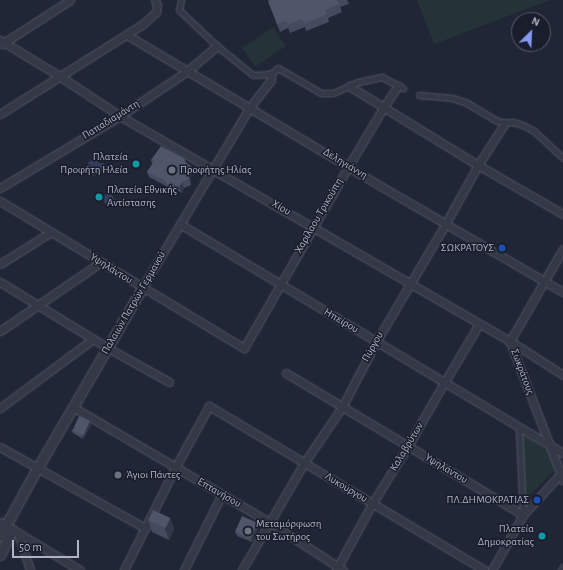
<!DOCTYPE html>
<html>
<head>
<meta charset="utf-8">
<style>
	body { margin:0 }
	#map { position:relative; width:563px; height:570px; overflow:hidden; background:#212636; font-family:"Alegreya Sans",sans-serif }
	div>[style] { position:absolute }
	.green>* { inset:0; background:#243338; transform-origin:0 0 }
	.water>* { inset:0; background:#363d5c }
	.roads { filter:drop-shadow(0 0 1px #525564) drop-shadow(0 0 1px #525564) }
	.pedestrian>* { height:5px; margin:-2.5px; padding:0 2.5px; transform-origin:2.5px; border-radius:2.5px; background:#343847 }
	.minor>* { height:7px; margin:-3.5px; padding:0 3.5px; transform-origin:3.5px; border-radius:3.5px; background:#343847 }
	.tertiary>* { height:9px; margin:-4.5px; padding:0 4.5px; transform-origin:4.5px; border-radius:4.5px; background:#343847 }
	.wall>* { inset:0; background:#454b5e }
	.shaded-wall>* { inset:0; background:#323749 }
	.building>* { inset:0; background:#505669; transform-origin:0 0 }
	.dots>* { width:11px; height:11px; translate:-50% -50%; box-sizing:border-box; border:2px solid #1a1d2b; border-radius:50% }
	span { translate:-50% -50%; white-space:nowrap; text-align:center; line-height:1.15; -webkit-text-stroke:3px #1a1d2b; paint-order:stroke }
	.street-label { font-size:11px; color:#afb2c3 }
	.poi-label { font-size:11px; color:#afb2c3 }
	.right { translate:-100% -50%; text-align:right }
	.left { translate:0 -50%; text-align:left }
	.north { position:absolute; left:511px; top:12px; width:40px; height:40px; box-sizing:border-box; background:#1a1d2b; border:1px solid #565968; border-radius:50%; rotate:24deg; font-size:11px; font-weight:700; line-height:16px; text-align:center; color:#afb2c3 }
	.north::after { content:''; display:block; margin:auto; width:14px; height:18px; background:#8599f1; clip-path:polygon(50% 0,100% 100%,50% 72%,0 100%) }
	.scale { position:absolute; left:12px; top:540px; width:67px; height:18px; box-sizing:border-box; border:2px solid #afb2c3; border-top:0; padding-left:5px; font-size:12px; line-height:14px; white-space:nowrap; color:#afb2c3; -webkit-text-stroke:3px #1a1d2b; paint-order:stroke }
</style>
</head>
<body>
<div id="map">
	<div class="green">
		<i style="clip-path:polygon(417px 0,550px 0,434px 44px)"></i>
		<i style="left:273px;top:27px;width:23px;height:37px;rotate:56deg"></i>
		<i style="clip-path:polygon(522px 433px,548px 451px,555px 470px,526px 499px)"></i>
	</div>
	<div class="water">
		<i style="clip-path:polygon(95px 159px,98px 160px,99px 163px,104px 163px,106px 168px,94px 176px,90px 173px,90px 168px,87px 166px,88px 162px)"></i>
		<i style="clip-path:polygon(107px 193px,112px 195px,114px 199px,123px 200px,122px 202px,114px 202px,110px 205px,106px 205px,102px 198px)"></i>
	</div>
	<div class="roads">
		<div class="pedestrian">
			<i style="left:181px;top:0;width:10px;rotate:101deg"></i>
			<i style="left:179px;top:10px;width:52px;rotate:43.5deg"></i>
			<i style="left:217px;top:46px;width:46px;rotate:38.9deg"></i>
			<i style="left:253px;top:75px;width:18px;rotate:-3deg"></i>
			<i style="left:271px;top:74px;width:9px;rotate:-41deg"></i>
			<i style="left:278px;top:68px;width:50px;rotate:30.2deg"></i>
			<i style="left:321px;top:93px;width:12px"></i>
			<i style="left:333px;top:93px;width:27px;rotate:-24deg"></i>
			<i style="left:358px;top:82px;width:25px;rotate:-12deg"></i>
			<i style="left:382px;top:77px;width:24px;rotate:28deg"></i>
			<i style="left:419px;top:95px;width:33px;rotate:5deg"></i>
			<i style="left:452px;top:98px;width:16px;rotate:18deg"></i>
			<i style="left:467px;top:103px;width:33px;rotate:31deg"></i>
			<i style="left:495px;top:120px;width:10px;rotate:17deg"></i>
			<i style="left:505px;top:123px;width:8px;rotate:-7deg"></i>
			<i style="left:513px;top:122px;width:10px;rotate:17deg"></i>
			<i style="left:523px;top:125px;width:13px;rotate:29deg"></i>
			<i style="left:534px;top:131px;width:40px;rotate:43deg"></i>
			<i style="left:519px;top:428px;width:87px;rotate:87.4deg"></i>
			<i style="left:561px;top:570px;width:4px;rotate:-56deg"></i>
		</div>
		<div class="minor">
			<i style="left:127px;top:35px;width:257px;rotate:30.8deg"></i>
			<i style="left:348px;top:167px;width:249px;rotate:30.2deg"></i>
			<i style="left:0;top:40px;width:71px;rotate:31.2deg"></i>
			<i style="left:61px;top:77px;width:71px;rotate:33.5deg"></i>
			<i style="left:120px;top:116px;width:450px;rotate:30deg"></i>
			<i style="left:510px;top:341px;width:63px;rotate:32.7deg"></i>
			<i style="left:2px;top:44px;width:81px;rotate:-32.9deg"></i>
			<i style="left:349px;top:86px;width:151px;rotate:31.5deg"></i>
			<i style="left:478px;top:165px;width:98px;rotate:30deg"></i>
			<i style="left:0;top:114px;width:169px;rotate:-32.2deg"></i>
			<i style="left:143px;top:24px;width:18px;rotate:-43deg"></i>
			<i style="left:156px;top:12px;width:7px;rotate:-82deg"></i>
			<i style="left:157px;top:5px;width:5px;rotate:-112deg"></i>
			<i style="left:0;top:188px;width:140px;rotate:-31deg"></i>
			<i style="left:120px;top:116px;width:79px;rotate:-33.7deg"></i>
			<i style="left:186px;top:72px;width:40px;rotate:-40deg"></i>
			<i style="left:0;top:201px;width:285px;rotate:31.1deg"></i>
			<i style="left:244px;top:348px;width:209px;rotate:-60.1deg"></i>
			<i style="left:348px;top:167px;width:69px;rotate:-59.3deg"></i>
			<i style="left:383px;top:108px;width:27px;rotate:-56deg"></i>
			<i style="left:180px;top:224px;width:446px;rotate:30.9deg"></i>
			<i style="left:0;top:264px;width:60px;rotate:-32.1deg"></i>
			<i style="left:0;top:282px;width:127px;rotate:31.4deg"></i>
			<i style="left:108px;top:348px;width:70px;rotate:29.1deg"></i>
			<i style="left:142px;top:288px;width:211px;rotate:-59.2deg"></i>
			<i style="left:250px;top:107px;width:34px;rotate:-52deg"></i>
			<i style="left:271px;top:80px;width:6px;rotate:-90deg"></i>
			<i style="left:0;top:331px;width:122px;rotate:-34.3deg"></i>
			<i style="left:510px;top:341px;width:106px;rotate:-60.1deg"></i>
			<i style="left:510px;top:342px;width:148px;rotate:69deg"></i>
			<i style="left:286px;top:373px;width:276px;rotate:30.9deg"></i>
			<i style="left:73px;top:407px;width:227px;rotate:30.4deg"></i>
			<i style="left:269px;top:522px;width:88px;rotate:33deg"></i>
			<i style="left:0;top:408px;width:116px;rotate:-36.6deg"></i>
			<i style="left:0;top:447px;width:166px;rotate:29.2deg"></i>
			<i style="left:0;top:522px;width:93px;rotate:31deg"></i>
			<i style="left:18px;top:533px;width:39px;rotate:72deg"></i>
			<i style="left:124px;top:570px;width:114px;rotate:-63.4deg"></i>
			<i style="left:175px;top:468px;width:71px;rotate:-61.3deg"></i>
			<i style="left:209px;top:406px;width:320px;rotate:30.8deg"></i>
			<i style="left:184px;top:570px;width:85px;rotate:-63.4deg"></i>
			<i style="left:242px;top:570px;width:124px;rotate:-59.9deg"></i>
			<i style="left:304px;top:463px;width:68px;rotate:-55.8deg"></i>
			<i style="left:342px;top:407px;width:73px;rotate:-62.4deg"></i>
			<i style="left:376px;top:342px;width:138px;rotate:-59.5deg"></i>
			<i style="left:446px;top:223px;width:66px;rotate:-61.1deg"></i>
			<i style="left:478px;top:165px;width:50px;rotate:-57.3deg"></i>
			<i style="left:336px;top:570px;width:75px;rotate:-61.4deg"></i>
			<i style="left:372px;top:504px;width:68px;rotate:-58.2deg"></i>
			<i style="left:408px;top:446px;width:73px;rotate:-60.3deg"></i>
			<i style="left:444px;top:383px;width:69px;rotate:-59.3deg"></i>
			<i style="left:492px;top:570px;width:63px;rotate:-60.6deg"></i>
			<i style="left:523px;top:515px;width:58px;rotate:-47.8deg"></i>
		</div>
		<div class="tertiary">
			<i style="left:0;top:536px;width:79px;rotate:-61.2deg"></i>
			<i style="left:38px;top:467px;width:207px;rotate:-59.8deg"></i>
			<i style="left:0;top:555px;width:28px;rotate:-63deg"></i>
		</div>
	</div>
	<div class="wall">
		<i style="clip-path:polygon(270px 0,347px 0,349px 4px,340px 7px,342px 12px,328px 18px,329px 22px,306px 31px,305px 27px,290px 33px,288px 28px,280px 32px,268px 1px)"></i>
		<i style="clip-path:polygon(185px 159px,186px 163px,193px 171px,190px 177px,191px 185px,184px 188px,182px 193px,173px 188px,171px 192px,166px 186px,149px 177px,147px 172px,152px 164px,151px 160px)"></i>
		<i style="clip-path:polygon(91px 425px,83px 439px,73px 433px,71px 430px)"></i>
		<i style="clip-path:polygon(170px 518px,174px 529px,169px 540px,152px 532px,148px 520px)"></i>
		<i style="clip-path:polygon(259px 527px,252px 542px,237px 536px,235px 532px)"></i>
	</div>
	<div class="shaded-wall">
		<i style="clip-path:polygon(191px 166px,193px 171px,190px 177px,191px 185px,189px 179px,188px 171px)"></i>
		<i style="clip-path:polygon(171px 182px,173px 188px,171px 192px,169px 186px)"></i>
		<i style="clip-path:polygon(182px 182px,184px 188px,182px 193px,179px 187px)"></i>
		<i style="clip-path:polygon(90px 421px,91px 425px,83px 439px,82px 435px)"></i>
		<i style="clip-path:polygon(170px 518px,174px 529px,169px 540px,165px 529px)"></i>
		<i style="clip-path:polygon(258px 523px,259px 527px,252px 542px,251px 538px)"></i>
	</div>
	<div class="building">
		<i style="clip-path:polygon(270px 0,337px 0,339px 4px,325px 10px,327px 14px,304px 24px,302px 19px,287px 25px,286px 21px,277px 24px,268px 1px)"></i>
		<i style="clip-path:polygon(161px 146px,185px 159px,184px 161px,191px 166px,188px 171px,189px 179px,182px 182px,179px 187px,171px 182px,169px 186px,164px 180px,147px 172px,154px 162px,151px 160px)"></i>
		<i style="left:79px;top:416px;width:12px;height:16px;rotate:24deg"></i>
		<i style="left:153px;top:510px;width:19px;height:11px;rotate:25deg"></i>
		<i style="left:242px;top:516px;width:17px;height:17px;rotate:24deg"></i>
	</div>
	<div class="dots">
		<i style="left:136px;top:164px;background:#0f9aa8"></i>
		<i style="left:172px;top:170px;background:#6b7280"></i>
		<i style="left:99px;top:197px;background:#0f9aa8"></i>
		<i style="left:502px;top:248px;background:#1a4fb4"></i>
		<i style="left:118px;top:475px;background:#6b7280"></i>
		<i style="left:537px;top:500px;background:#1a4fb4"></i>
		<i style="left:248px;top:531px;background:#6b7280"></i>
		<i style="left:542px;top:536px;background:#0f9aa8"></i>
	</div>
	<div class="street-label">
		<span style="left:111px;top:120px;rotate:-32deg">Παπαδιαμάντη</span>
		<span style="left:345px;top:164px;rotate:31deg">Δεληγιάννη</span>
		<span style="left:281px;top:208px;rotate:30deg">Χίου</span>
		<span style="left:319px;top:216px;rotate:-60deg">Χαρίλαου Τρικούπη</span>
		<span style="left:111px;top:269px;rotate:32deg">Υψηλάντου</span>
		<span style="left:134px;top:303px;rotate:-60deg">Παλαιών Πατρών Γερμανού</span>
		<span style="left:341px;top:321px;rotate:31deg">Ηπείρου</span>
		<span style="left:373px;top:347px;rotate:-61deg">Πύργου</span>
		<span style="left:522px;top:372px;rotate:69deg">Σωκράτους</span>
		<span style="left:407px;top:447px;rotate:-59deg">Καλαβρύτων</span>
		<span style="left:446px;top:469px;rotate:31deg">Υψηλάντου</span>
		<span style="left:346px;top:488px;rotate:31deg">Λυκούργου</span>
		<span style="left:219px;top:493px;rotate:30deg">Επτανήσου</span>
	</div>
	<div class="poi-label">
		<span class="right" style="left:128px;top:164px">Πλατεία<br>Προφήτη Ηλεία</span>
		<span class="left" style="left:180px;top:170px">Προφήτης Ηλίας</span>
		<span class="left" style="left:107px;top:197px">Πλατεία Εθνικής<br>Αντίστασης</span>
		<span class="right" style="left:494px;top:248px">ΣΩΚΡΑΤΟΥΣ</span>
		<span class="left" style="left:126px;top:475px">Άγιοι Πάντες</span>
		<span class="right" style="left:529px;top:500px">ΠΛ.ΔΗΜΟΚΡΑΤΙΑΣ</span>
		<span class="left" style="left:256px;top:531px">Μεταμόρφωση<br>του Σωτήρος</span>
		<span class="right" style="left:534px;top:536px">Πλατεία<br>Δημοκρατίας</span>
	</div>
	<div class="north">N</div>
	<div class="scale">50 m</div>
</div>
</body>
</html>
